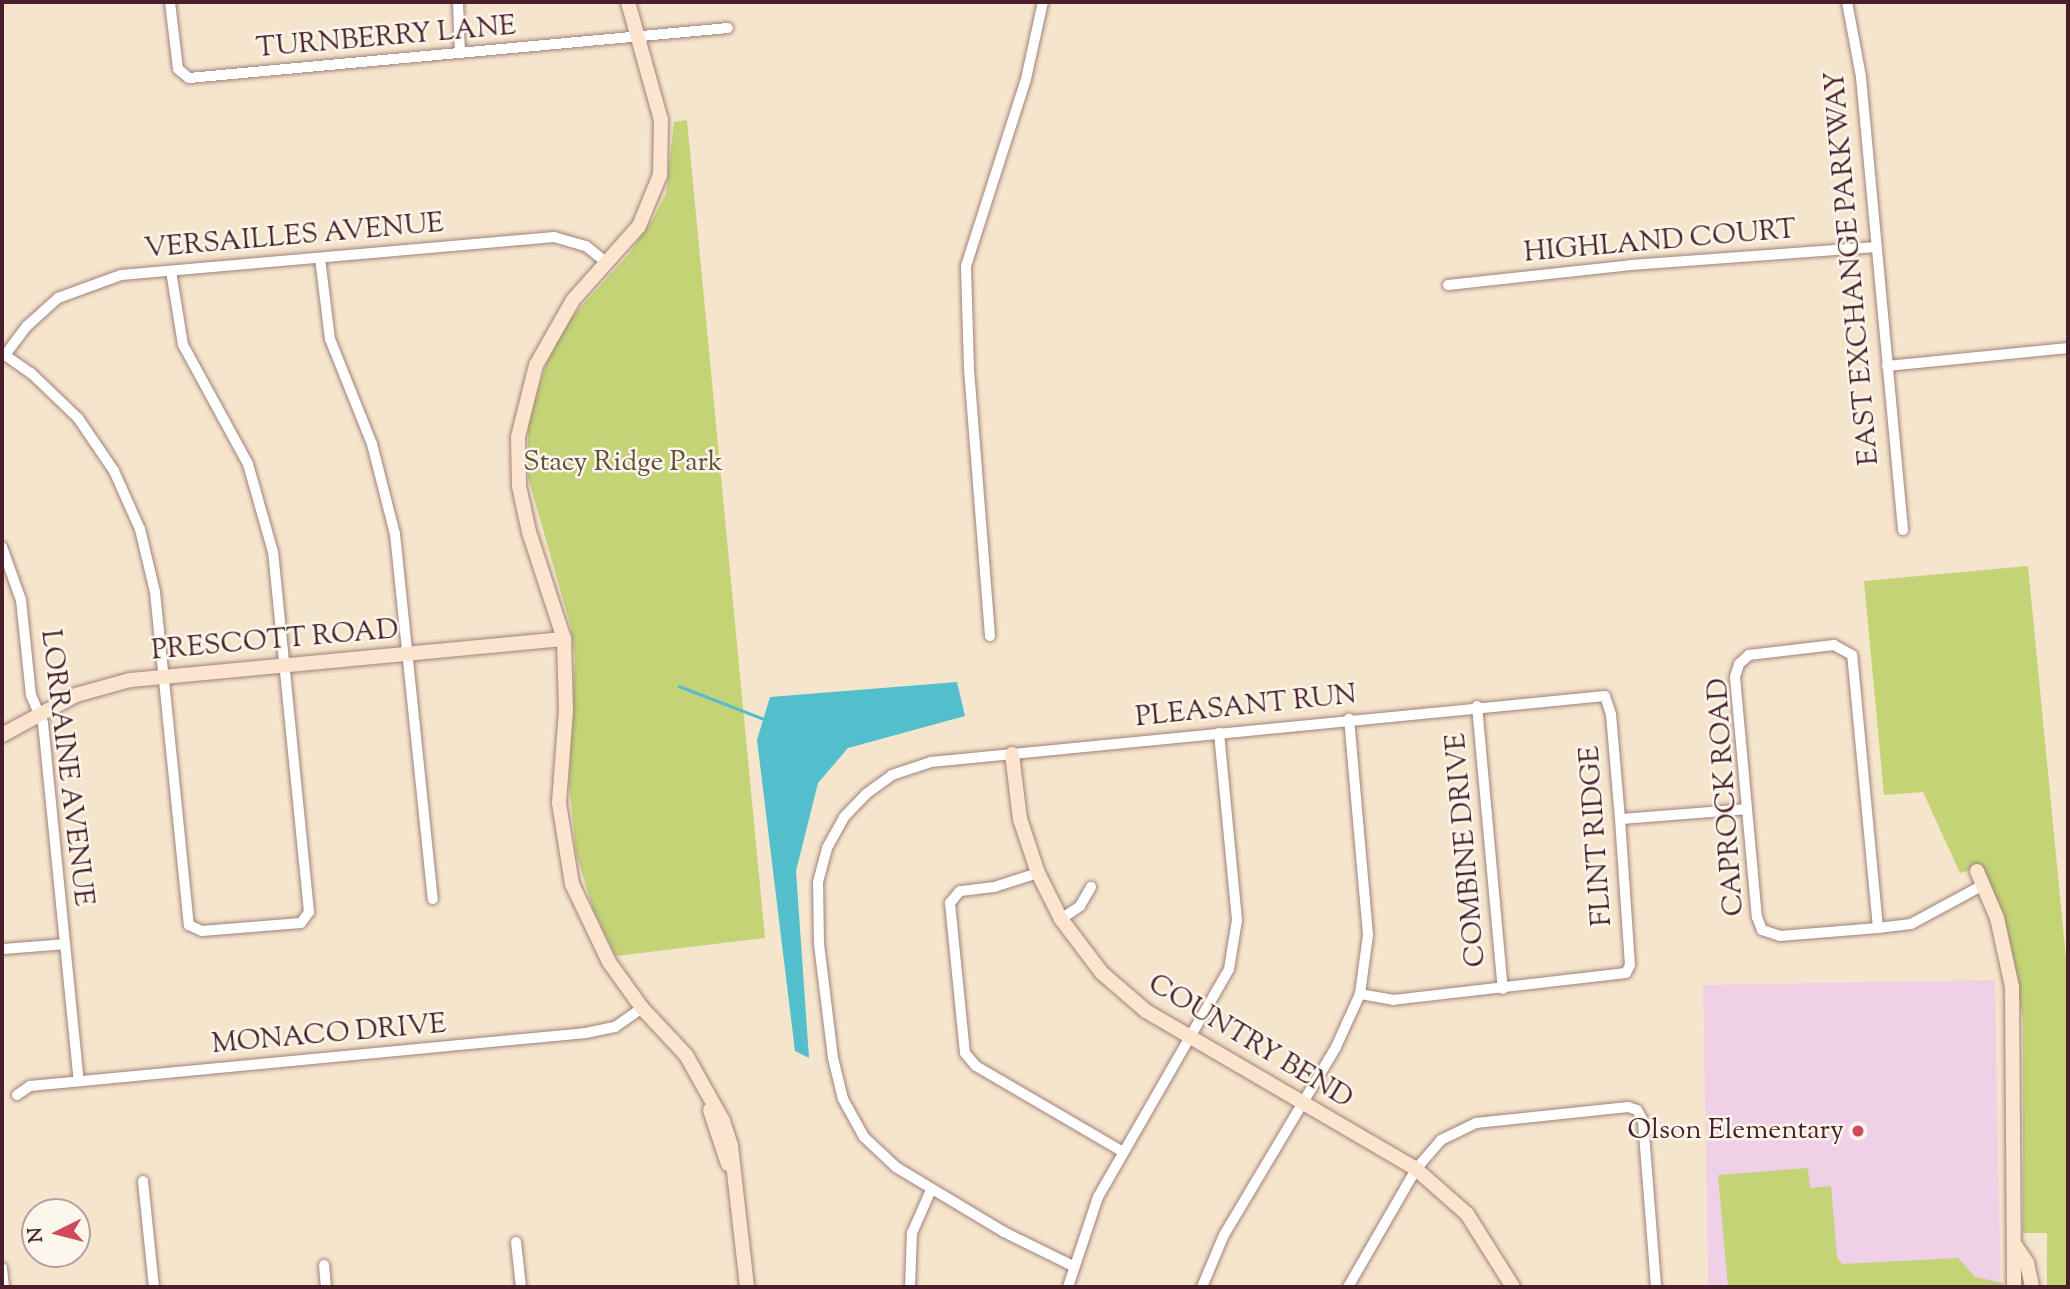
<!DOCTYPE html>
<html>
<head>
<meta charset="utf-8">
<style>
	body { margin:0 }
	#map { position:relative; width:2070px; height:1289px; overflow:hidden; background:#f6e5cd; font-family:"Sorts Mill Goudy",serif }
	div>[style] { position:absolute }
	.built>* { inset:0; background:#efd0e6; transform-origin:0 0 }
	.green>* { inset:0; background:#c3d376 }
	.water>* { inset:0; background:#53bfcd }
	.stream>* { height:2.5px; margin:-1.25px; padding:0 1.25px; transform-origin:1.25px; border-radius:1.25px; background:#53bfcd }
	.roads { filter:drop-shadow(0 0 2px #a0827c) drop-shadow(0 0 2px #a0827c) }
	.street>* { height:10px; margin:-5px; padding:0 5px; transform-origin:5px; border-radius:5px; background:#fff }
	.secondary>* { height:14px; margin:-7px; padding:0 7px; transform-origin:7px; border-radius:7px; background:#fce5cf }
	.dots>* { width:19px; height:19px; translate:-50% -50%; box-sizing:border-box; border:4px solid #fbf7ec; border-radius:50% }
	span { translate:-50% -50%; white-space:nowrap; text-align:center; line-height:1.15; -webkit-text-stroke:5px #fbf7ec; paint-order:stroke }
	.street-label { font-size:28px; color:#4a1f2b }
	.park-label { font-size:28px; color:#684c3e }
	.poi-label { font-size:28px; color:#4a1f2b }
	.right { translate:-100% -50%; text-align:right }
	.frame { position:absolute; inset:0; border:4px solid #4a1f2b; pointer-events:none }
	.north { position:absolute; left:21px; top:1198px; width:70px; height:70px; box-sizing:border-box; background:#fbf7ec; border:2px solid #b4a19f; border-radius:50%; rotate:264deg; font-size:19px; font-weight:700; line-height:28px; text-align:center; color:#4a1f2b }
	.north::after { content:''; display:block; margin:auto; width:24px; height:32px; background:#d1495b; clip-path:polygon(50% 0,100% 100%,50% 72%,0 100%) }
</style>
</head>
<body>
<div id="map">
	<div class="built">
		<i style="left:1995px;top:980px;width:307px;height:292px;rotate:89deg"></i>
	</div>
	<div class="green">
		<i style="clip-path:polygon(687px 120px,765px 938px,616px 956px,593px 909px,576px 853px,569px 784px,575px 657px,570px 624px,528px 477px,528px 421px,548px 359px,568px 321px,628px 255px,653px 219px,666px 193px,674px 122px)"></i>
		<i style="clip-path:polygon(2028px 566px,2068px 979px,2068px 1287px,2047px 1287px,2047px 1233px,2023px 1233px,2023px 1019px,2009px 948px,1981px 867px,1960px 873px,1923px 792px,1884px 795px,1864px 581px)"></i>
		<i style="clip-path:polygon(1808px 1168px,1810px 1188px,1831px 1186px,1837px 1257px,1842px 1264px,1958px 1258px,1975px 1277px,2003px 1283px,2002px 1287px,1728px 1287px,1718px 1175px)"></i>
	</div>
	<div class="water">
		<i style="clip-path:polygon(957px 682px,965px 716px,848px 748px,818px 783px,796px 871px,809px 1058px,795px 1051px,757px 740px,770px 697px)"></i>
	</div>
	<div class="stream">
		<i style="left:679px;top:686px;width:91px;rotate:21.2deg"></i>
	</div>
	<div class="roads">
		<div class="street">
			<i style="left:170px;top:2px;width:67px;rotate:83.2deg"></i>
			<i style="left:178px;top:69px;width:14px;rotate:39deg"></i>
			<i style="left:189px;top:78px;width:541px;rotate:-5.3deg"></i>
			<i style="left:458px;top:2px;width:51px;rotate:87.8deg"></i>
			<i style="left:1847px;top:2px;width:76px;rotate:79.4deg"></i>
			<i style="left:1861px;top:77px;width:455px;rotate:84.7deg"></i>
			<i style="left:320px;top:258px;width:82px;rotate:83deg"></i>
			<i style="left:330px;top:339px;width:113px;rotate:68.2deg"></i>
			<i style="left:372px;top:444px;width:93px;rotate:75.7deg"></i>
			<i style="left:395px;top:534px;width:367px;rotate:84.1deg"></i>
			<i style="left:1448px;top:285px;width:184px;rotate:-6.2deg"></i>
			<i style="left:1631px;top:265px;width:246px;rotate:-4.2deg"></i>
			<i style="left:2px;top:353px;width:35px;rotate:35deg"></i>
			<i style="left:31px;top:373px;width:65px;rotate:43.8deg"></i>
			<i style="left:78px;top:418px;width:64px;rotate:55.8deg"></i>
			<i style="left:114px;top:471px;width:64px;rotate:65.9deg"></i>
			<i style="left:140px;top:529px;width:65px;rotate:76.6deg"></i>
			<i style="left:155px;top:592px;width:335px;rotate:84.2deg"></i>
			<i style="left:189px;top:925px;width:14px;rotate:25deg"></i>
			<i style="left:202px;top:931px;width:99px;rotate:-4.6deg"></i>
			<i style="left:301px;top:923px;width:14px;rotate:-54deg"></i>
			<i style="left:309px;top:912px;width:362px;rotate:-95.7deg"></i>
			<i style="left:273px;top:552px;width:91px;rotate:-105.9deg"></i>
			<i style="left:248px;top:464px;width:136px;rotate:-118.6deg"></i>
			<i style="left:183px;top:345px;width:75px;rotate:-99.2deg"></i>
			<i style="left:5px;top:355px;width:36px;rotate:-53deg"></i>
			<i style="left:27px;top:326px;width:42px;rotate:-42.1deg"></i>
			<i style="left:58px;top:298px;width:67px;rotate:-20.1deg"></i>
			<i style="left:121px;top:275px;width:435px;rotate:-5deg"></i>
			<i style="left:554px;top:237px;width:33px;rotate:16deg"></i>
			<i style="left:586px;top:246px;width:28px;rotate:39deg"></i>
			<i style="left:1887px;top:366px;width:182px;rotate:-5.7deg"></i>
			<i style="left:2px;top:547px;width:56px;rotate:70.3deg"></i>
			<i style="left:21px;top:600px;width:96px;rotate:84deg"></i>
			<i style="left:31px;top:695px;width:30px;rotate:67deg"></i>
			<i style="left:43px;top:723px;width:360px;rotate:84.3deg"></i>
			<i style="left:990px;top:636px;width:268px;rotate:-94.5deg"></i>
			<i style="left:969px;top:369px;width:103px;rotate:-91.7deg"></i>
			<i style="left:966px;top:266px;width:196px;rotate:-72.2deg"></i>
			<i style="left:1026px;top:79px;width:79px;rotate:-77.6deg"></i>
			<i style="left:1477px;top:706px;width:284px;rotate:84.8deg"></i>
			<i style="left:1620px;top:819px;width:127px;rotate:-4.5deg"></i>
			<i style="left:1038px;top:873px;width:46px;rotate:162.3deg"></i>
			<i style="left:994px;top:887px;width:34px;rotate:173deg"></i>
			<i style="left:960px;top:891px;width:16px;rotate:130deg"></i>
			<i style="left:950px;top:903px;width:151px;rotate:84.3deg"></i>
			<i style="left:965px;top:1053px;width:17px;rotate:50deg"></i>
			<i style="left:976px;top:1066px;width:170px;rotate:30.3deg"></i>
			<i style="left:1061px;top:919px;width:23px;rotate:-34deg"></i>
			<i style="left:1080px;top:906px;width:22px;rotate:-60deg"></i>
			<i style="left:1878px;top:928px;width:274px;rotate:-95.4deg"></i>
			<i style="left:1852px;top:655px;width:21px;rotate:-151deg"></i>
			<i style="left:1834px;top:645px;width:86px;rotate:173.3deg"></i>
			<i style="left:1749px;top:655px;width:13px;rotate:138deg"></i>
			<i style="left:1739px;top:664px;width:14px;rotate:107deg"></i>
			<i style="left:1735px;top:677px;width:241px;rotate:84.8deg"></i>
			<i style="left:1757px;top:917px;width:14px;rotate:69deg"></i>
			<i style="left:1762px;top:930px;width:19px;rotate:18deg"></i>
			<i style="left:1780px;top:936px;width:98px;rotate:-4.7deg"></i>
			<i style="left:1878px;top:928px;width:33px;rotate:-7deg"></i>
			<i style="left:1911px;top:924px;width:82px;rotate:-28.4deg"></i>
			<i style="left:2px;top:949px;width:63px;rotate:-4.5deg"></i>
			<i style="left:17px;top:1095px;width:16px;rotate:-35deg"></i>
			<i style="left:30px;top:1086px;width:559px;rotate:-5.45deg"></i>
			<i style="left:586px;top:1033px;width:30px;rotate:-12deg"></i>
			<i style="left:615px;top:1027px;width:33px;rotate:-35deg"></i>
			<i style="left:143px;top:1181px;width:107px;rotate:84.1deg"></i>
			<i style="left:516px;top:1242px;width:45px;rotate:83.7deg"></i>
			<i style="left:324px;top:1265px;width:22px;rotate:85deg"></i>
			<i style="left:1073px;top:1266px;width:77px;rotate:-153.8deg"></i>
			<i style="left:1004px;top:1232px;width:126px;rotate:-149deg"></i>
			<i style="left:896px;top:1167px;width:44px;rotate:-136.8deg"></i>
			<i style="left:864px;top:1137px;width:43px;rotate:-118.9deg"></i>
			<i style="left:843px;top:1099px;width:42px;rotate:-103.7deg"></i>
			<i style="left:833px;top:1058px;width:115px;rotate:-97deg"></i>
			<i style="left:819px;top:944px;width:62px;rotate:-90.9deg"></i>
			<i style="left:818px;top:882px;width:35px;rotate:-75deg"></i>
			<i style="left:827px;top:848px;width:35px;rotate:-61deg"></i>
			<i style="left:844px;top:817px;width:32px;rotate:-46deg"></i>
			<i style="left:866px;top:794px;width:32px;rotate:-36deg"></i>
			<i style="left:892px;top:775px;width:41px;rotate:-18.4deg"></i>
			<i style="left:931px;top:762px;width:677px;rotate:-5.59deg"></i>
			<i style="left:1605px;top:696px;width:19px;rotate:72deg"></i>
			<i style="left:1611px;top:714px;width:105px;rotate:85.1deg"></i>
			<i style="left:1620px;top:819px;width:146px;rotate:86.1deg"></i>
			<i style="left:1630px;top:965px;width:9px;rotate:117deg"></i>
			<i style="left:1626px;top:973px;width:234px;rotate:173.4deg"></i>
			<i style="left:1394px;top:1000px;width:35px;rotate:-170deg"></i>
			<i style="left:2px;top:1268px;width:19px;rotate:84deg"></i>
			<i style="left:910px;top:1287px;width:54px;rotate:-87.9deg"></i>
			<i style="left:912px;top:1233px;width:47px;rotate:-66.2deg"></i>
			<i style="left:1068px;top:1287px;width:95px;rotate:-71.6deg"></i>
			<i style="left:1098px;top:1197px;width:263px;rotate:-60.1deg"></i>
			<i style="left:1229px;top:969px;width:50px;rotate:-80.7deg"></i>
			<i style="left:1237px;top:920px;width:188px;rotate:-95.5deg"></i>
			<i style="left:1202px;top:1287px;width:56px;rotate:-67.1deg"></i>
			<i style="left:1224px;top:1235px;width:219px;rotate:-59.2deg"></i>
			<i style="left:1336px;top:1047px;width:58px;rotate:-65.6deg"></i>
			<i style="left:1360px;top:994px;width:60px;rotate:-82.3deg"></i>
			<i style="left:1368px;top:935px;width:217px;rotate:-95deg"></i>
			<i style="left:1348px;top:1287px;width:136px;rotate:-60deg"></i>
			<i style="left:1416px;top:1169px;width:38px;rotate:-49deg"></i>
			<i style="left:1441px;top:1140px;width:39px;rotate:-26deg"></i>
			<i style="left:1476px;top:1123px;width:153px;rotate:-6deg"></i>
			<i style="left:1628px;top:1107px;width:9px;rotate:18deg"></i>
			<i style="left:1637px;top:1110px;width:13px;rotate:61deg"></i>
			<i style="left:1643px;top:1121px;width:167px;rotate:85.5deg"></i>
		</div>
		<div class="secondary">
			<i style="left:628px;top:2px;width:123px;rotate:74.4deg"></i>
			<i style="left:661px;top:120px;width:55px;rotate:91deg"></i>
			<i style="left:660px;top:175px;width:55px;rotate:112.4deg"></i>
			<i style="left:639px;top:226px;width:99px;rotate:131.7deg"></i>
			<i style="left:573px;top:300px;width:75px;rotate:119.6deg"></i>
			<i style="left:536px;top:365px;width:74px;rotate:104deg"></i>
			<i style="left:518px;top:437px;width:49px;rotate:88.8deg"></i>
			<i style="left:519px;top:486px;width:47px;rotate:77.7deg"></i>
			<i style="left:529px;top:532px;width:113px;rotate:71.9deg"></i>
			<i style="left:564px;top:639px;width:72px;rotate:88.4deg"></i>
			<i style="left:566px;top:711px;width:92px;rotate:94.4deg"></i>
			<i style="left:559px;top:803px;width:82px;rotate:80.9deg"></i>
			<i style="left:572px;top:884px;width:86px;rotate:64.6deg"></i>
			<i style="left:609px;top:962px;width:57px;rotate:54.3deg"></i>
			<i style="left:642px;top:1008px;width:64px;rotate:46.9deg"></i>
			<i style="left:686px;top:1055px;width:76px;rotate:60.7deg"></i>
			<i style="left:723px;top:1121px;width:26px;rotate:72deg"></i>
			<i style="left:731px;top:1146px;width:142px;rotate:83.5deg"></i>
			<i style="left:2px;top:735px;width:84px;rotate:-28.4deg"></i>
			<i style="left:76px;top:695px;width:56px;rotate:-15.5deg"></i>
			<i style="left:130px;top:680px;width:436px;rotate:-5.4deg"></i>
			<i style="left:1012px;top:754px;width:65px;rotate:83deg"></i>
			<i style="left:1020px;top:819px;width:57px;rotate:71.6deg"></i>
			<i style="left:1038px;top:873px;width:51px;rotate:63.4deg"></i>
			<i style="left:1061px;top:919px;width:68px;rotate:52.8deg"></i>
			<i style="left:1102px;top:973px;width:58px;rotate:40.8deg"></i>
			<i style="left:1146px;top:1011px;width:313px;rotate:30.3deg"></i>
			<i style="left:1416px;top:1169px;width:68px;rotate:41.4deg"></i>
			<i style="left:1467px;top:1214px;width:86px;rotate:57.8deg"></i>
			<i style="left:1977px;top:871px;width:51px;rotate:66.9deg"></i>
			<i style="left:1997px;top:918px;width:71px;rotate:77.7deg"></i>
			<i style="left:2012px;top:987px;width:300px;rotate:89.6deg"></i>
			<i style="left:710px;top:1110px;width:57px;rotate:71.6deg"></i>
			<i style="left:2015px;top:1245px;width:22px;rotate:56deg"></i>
			<i style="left:2027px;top:1263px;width:25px;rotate:78deg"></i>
		</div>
	</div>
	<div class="dots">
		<i style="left:1858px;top:1131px;background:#d1495b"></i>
	</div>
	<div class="street-label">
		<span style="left:386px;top:38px;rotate:-5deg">TURNBERRY LANE</span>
		<span style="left:294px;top:237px;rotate:-5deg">VERSAILLES AVENUE</span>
		<span style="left:1660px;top:242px;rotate:-5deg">HIGHLAND COURT</span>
		<span style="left:1853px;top:268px;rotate:-95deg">EAST EXCHANGE PARKWAY</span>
		<span style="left:275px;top:641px;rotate:-5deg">PRESCOTT ROAD</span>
		<span style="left:1246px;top:707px;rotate:-6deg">PLEASANT RUN</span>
		<span style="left:66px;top:768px;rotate:83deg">LORRAINE AVENUE</span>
		<span style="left:1727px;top:797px;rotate:-94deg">CAPROCK ROAD</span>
		<span style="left:1597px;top:836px;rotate:-94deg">FLINT RIDGE</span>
		<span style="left:1467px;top:850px;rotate:-95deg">COMBINE DRIVE</span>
		<span style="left:329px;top:1035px;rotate:-5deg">MONACO DRIVE</span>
		<span style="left:1250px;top:1042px;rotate:31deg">COUNTRY BEND</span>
	</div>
	<div class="park-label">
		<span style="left:623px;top:463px">Stacy Ridge Park</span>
	</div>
	<div class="poi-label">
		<span class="right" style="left:1844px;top:1131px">Olson Elementary</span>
	</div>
	<div class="frame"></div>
	<div class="north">N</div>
</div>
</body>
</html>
